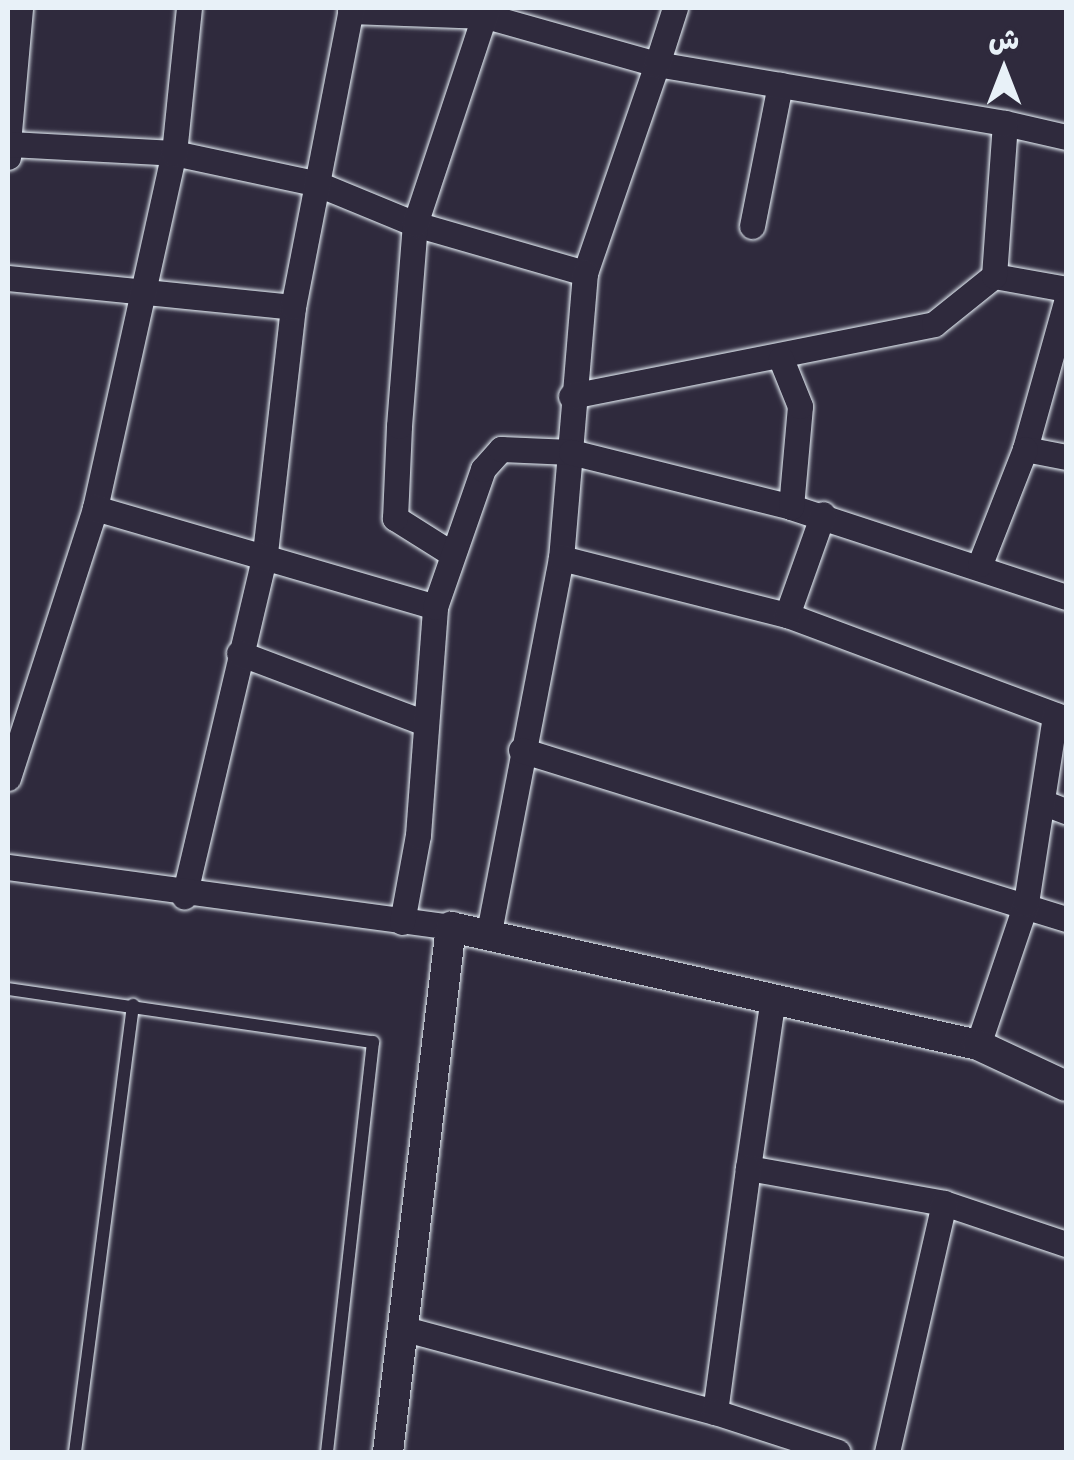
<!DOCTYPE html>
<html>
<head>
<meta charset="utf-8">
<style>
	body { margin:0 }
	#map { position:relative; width:1074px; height:1460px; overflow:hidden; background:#2f2a3d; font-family:Caveat,"Playpen Sans Arabic",sans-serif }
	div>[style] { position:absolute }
	.roads { filter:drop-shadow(0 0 2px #e8f1f8) drop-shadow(0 0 2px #e8f1f8) }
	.service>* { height:12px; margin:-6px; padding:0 6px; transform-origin:6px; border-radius:6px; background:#2f2a3d }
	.minor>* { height:25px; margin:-12.5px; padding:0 12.5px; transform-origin:12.5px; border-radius:12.5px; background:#2f2a3d }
	.tertiary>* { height:30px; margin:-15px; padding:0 15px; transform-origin:15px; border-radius:15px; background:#2f2a3d }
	span { translate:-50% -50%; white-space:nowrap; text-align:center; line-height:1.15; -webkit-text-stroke:8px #2f2a3d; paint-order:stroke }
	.frame { position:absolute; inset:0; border:10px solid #e8f1f8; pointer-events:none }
	.north { position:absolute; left:954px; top:20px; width:100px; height:100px; -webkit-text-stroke:8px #2f2a3d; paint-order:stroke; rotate:0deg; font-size:28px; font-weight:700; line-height:40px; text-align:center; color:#e8f1f8 }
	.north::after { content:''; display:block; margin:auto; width:35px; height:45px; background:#e8f1f8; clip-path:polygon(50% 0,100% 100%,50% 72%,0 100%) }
</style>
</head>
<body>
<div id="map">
	<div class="roads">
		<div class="service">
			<i style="left:8px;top:989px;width:369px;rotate:8.3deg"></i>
			<i style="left:373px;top:1042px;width:413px;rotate:96.4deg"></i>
			<i style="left:75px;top:1452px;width:451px;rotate:-82.6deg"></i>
		</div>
		<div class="minor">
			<i style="left:350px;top:11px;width:136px;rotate:2.1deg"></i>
			<i style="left:486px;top:16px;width:178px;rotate:15.7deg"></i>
			<i style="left:657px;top:64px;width:221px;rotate:109deg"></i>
			<i style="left:1005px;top:123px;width:63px;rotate:12.9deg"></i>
			<i style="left:8px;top:143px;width:136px;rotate:-84.9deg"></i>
			<i style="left:8px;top:157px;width:13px;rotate:-81deg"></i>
			<i style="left:10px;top:144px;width:164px;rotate:3.1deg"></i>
			<i style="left:174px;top:153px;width:147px;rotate:12.1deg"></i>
			<i style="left:318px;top:184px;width:105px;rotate:22.4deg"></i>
			<i style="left:415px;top:224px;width:177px;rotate:16.1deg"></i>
			<i style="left:585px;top:273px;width:286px;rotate:94.8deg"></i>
			<i style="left:561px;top:558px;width:381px;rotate:100.9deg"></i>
			<i style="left:752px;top:226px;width:144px;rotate:-78.8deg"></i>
			<i style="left:994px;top:276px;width:73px;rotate:10.2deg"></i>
			<i style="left:8px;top:278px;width:286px;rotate:5.8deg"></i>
			<i style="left:293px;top:307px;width:249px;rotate:96.5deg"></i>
			<i style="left:265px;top:554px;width:352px;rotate:103.3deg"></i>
			<i style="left:1066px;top:302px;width:153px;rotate:105.6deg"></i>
			<i style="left:1025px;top:449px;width:42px;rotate:11deg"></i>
			<i style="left:293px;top:307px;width:305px;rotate:-79deg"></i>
			<i style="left:571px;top:396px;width:370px;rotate:-11.2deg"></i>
			<i style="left:934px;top:324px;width:77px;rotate:-38.7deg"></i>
			<i style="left:994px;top:276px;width:153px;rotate:-85.9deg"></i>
			<i style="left:1005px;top:123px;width:353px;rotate:-170.4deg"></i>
			<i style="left:657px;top:64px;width:59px;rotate:-72.2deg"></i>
			<i style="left:791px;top:507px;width:289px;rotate:18.1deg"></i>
			<i style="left:95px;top:508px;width:364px;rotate:-77.5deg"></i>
			<i style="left:174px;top:153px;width:146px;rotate:-84.1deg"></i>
			<i style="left:449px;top:552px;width:64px;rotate:-147.8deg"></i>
			<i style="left:395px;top:518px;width:92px;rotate:-87.5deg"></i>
			<i style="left:399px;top:426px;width:203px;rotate:-85.5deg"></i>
			<i style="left:415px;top:224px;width:228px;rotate:-71.6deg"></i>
			<i style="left:561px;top:558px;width:233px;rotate:14.2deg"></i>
			<i style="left:787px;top:615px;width:298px;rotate:20.4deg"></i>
			<i style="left:980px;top:564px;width:123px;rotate:-68.6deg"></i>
			<i style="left:787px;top:615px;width:107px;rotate:-70.4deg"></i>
			<i style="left:239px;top:653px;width:197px;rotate:20.6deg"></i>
			<i style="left:521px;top:750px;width:571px;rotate:17.23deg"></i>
			<i style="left:8px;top:778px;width:284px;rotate:-72.1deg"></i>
			<i style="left:95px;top:508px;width:354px;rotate:16.2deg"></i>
			<i style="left:1042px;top:802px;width:26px;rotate:21deg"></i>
			<i style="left:8px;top:867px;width:447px;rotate:7.7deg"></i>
			<i style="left:402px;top:922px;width:88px;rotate:-79.6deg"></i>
			<i style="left:418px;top:835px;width:229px;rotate:-85.7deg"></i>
			<i style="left:435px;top:607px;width:146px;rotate:-70.8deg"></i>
			<i style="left:483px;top:469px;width:27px;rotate:-48deg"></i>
			<i style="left:501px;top:449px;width:70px;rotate:2.5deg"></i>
			<i style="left:571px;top:452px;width:227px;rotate:14deg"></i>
			<i style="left:791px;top:507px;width:101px;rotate:-84.9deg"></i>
			<i style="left:800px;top:406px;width:51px;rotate:-112deg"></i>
			<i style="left:773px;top:997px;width:173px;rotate:98.3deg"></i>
			<i style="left:748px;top:1168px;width:199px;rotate:10.1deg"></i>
			<i style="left:944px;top:1203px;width:129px;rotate:18.6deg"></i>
			<i style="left:978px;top:1045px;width:150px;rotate:-71.3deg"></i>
			<i style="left:1026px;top:903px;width:190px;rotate:-81.2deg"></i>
			<i style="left:405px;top:1329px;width:321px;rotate:15deg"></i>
			<i style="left:715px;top:1412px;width:246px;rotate:-82.3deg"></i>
			<i style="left:715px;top:1412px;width:129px;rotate:18deg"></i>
			<i style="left:887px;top:1452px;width:255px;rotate:-77.1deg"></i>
		</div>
		<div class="tertiary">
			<i style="left:388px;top:1452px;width:529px;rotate:-83.16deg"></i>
			<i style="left:451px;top:927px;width:540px;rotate:12.62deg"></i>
			<i style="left:978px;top:1045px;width:97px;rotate:25deg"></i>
		</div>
	</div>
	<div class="frame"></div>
	<div class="north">ش</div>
</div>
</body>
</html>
